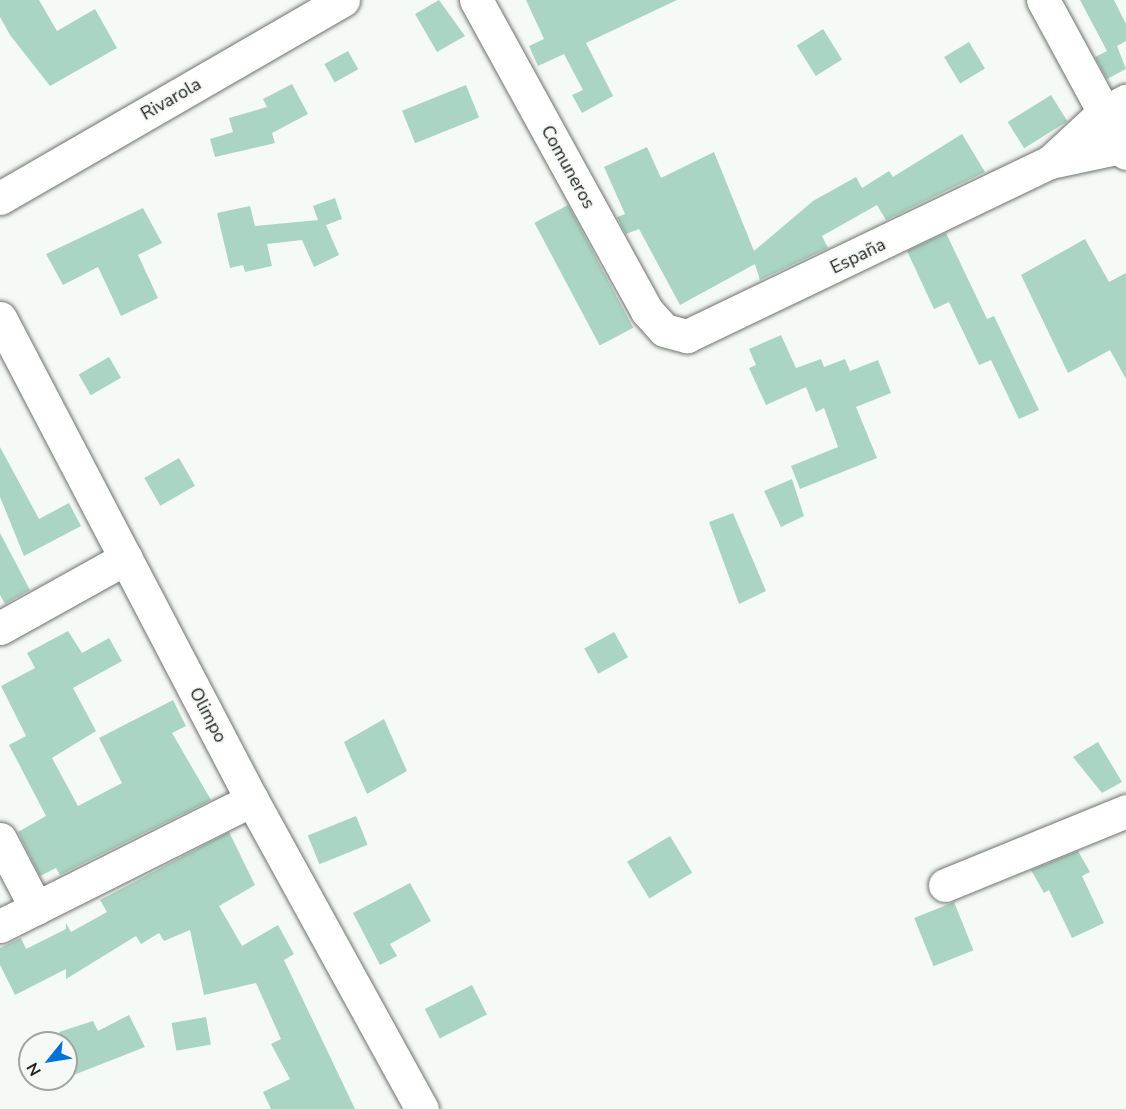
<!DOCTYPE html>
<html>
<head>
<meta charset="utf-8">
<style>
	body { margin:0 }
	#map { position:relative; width:1126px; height:1109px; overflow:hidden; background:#f6faf6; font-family:"Nunito Sans",sans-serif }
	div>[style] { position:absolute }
	.building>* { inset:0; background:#aad5c3; transform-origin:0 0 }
	.roads { filter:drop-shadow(0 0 2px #6e726e) drop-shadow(0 0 2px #6e726e) }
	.minor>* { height:33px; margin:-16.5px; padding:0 16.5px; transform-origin:16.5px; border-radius:16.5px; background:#fff }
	span { translate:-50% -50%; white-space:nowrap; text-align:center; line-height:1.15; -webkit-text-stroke:4.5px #f6faf6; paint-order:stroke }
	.street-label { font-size:18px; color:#212221 }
	.north { position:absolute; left:18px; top:1031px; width:60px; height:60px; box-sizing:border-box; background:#f6faf6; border:2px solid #a1a4a1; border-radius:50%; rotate:240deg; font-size:16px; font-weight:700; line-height:24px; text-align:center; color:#212221 }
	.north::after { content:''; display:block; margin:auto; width:21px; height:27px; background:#0572d9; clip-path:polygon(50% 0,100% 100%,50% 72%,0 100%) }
</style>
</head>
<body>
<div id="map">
	<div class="building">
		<i style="clip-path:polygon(0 0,39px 0,57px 31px,95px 9px,117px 48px,50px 86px,10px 35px,0 17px)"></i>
		<i style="clip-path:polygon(439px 0,465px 36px,437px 52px,415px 14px)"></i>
		<i style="clip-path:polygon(526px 0,677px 0,586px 43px,613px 96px,582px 113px,572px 95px,583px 90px,564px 54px,538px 66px,529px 46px,544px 39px)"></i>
		<i style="clip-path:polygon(1080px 0,1114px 0,1126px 24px,1126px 41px,1117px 46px,1126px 69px,1107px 79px,1095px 57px,1107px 51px)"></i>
		<i style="left:823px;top:29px;width:36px;height:31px;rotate:58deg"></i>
		<i style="left:969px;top:42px;width:31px;height:29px;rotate:59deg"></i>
		<i style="left:348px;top:51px;width:21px;height:27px;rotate:61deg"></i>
		<i style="clip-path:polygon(292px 84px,308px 114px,272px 133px,275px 143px,215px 157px,210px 139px,233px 132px,229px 118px,267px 107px,263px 99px)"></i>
		<i style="left:466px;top:85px;width:35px;height:69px;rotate:68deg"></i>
		<i style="left:1051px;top:95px;width:31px;height:51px;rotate:58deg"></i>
		<i style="clip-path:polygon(962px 134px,985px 172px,886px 220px,877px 205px,822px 236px,828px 248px,760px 280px,755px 264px,680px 305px,639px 229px,626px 234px,617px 217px,625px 214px,604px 167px,647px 147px,661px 178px,714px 152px,754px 251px,813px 201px,856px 177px,862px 188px,889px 171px,893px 177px)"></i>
		<i style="clip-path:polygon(335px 198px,342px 219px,326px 225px,339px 255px,314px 267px,302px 240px,267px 244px,272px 266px,245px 272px,243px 265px,230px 268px,217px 213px,250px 206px,255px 226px,318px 220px,313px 206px)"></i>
		<i style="left:568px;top:205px;width:139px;height:38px;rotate:62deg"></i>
		<i style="clip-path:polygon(143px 208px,162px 243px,138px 255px,158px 298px,121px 316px,98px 267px,63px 285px,46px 254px)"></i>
		<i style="clip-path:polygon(946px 233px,987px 319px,994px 316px,1039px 410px,1019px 419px,991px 360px,979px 365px,949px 302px,934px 309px,907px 251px)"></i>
		<i style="clip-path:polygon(1085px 239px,1109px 282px,1126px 273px,1126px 379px,1110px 350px,1068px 373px,1021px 275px)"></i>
		<i style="clip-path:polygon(781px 335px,796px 368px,821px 359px,824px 367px,845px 359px,850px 371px,878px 360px,891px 393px,856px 407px,877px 458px,800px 489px,791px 466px,838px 447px,824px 408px,816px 412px,806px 387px,766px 405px,749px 368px,756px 365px,749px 349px)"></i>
		<i style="left:109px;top:357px;width:24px;height:35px;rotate:60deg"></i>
		<i style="clip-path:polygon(0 447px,39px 519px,69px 503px,81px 526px,24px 556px,0 497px)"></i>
		<i style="left:179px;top:458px;width:32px;height:40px;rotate:60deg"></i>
		<i style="clip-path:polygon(792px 479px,804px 516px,781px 527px,764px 491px)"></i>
		<i style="clip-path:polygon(733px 513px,766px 591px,739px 604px,709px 522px)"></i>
		<i style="clip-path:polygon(0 533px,30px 590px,5px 604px,0 595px)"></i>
		<i style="clip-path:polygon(68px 631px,82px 653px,109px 638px,122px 661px,73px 688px,96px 731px,52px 758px,78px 806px,122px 783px,99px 738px,173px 700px,186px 726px,172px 733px,211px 800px,60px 875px,56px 868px,40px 876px,18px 832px,46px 816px,9px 745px,26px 736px,1px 686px,35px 668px,27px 653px)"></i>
		<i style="left:614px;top:632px;width:29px;height:34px;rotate:61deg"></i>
		<i style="clip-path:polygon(384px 719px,407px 771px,367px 794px,344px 742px)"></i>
		<i style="clip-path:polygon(1098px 742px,1122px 782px,1102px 793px,1073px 757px)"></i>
		<i style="left:356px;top:816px;width:31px;height:52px;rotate:68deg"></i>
		<i style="clip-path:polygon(229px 832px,255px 885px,219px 906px,242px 946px,278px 925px,294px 954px,284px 960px,355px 1109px,271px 1109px,263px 1092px,290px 1079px,271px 1044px,281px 1039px,256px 983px,204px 995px,190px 930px,164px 941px,159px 933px,141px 944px,136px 936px,66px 979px,66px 969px,15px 995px,0 965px,0 948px,21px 938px,26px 949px,66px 929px,66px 923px,71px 932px,107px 912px,100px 900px)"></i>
		<i style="left:670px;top:836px;width:43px;height:50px;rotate:59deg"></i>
		<i style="clip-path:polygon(1078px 851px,1090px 872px,1082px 876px,1104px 923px,1072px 938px,1049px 890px,1044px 893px,1031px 870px)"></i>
		<i style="clip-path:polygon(410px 883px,431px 921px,390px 944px,397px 956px,380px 965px,353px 913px)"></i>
		<i style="left:954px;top:902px;width:52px;height:43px;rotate:68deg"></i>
		<i style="left:472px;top:985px;width:33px;height:53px;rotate:63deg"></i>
		<i style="clip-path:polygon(129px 1015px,145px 1047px,66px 1078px,66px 1043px,50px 1043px,62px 1038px,59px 1032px,93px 1021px,98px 1031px)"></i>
		<i style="left:206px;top:1017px;width:28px;height:35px;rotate:80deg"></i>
	</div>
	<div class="roads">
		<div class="minor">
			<i style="left:476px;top:0;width:355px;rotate:61.2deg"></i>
			<i style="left:647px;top:311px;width:25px;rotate:48deg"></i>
			<i style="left:664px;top:330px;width:24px;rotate:15deg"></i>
			<i style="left:687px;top:336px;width:403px;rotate:-25.6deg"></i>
			<i style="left:1050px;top:162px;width:78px;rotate:-11.9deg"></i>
			<i style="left:1043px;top:0;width:174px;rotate:61.5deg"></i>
			<i style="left:1050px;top:162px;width:72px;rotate:-42.8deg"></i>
			<i style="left:1103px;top:113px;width:26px;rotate:-28deg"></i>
			<i style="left:0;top:198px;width:396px;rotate:-30deg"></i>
			<i style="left:0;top:318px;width:544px;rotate:62.4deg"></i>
			<i style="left:252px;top:800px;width:353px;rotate:61.2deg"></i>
			<i style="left:0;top:628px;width:144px;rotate:-29.1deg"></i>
			<i style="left:0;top:839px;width:78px;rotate:62.4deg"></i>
			<i style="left:945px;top:885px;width:196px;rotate:-22.2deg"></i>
			<i style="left:0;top:926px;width:282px;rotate:-26.6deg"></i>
		</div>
	</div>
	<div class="street-label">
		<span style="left:171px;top:99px;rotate:-30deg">Rivarola</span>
		<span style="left:568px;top:167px;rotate:61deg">Comuneros</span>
		<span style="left:858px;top:256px;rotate:-26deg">España</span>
		<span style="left:208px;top:715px;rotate:62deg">Olimpo</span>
	</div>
	<div class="north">N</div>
</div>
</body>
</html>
